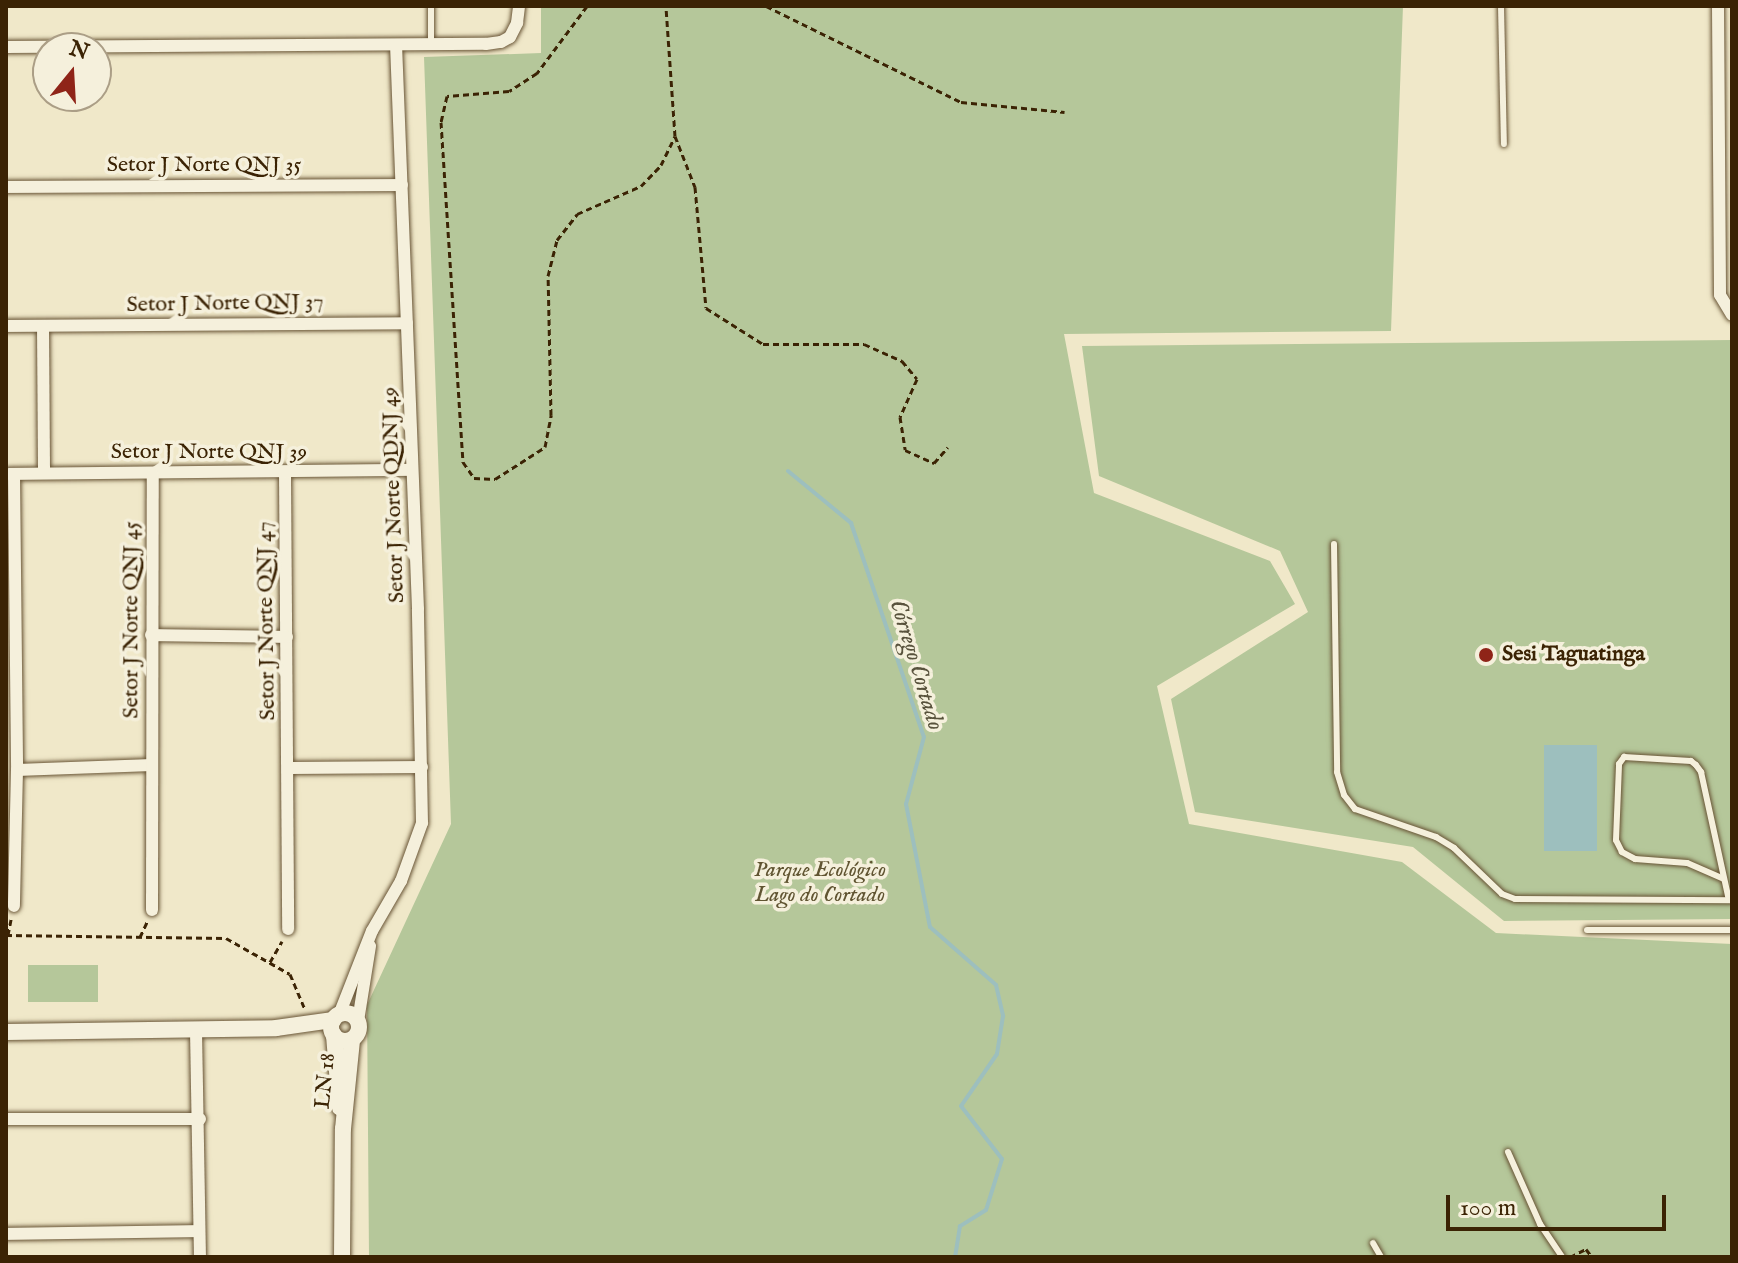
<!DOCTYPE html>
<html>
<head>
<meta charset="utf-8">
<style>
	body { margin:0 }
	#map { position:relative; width:1738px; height:1263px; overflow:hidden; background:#f0e8c9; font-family:"IM FELL English",serif }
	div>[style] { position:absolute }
	.green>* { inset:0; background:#b5c79a; transform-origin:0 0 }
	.water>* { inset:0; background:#9dbfbe; transform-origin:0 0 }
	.stream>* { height:4px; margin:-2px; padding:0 2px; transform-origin:2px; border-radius:2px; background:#9dbfbe }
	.path>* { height:3px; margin-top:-1.5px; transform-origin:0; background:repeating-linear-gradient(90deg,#3b2304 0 6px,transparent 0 10px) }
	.roads { filter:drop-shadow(0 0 2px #685435) drop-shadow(0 0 2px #685435) }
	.lane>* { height:6px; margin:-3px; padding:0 3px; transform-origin:3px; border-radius:3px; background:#f5f0dc }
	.street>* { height:12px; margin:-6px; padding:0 6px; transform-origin:6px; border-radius:6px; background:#f5f0dc }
	.secondary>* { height:16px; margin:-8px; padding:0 8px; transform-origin:8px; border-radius:8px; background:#f5f0dc }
	.secondary>.ring { margin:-8px; padding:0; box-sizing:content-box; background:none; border:16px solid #f5f0dc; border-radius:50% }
	.dots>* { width:22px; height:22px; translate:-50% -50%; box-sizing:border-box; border:4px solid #f5f0dc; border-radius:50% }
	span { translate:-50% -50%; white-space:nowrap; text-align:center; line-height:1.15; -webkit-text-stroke:7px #f5f0dc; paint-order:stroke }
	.street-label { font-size:22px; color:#3b2304 }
	.poi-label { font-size:22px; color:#3b2304; font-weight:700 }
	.left { translate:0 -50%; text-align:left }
	.park-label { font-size:22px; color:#605431; font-style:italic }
	.water-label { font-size:24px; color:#58523c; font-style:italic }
	.frame { position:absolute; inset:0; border:8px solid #3b2304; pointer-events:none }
	.north { position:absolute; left:32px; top:32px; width:80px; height:80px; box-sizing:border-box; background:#f5f0dc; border:2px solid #ab9e86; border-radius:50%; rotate:18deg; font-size:22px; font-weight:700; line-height:32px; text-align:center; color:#3b2304 }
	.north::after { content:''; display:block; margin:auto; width:28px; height:36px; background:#8f2418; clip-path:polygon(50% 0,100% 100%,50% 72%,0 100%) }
	.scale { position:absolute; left:1446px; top:1195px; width:220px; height:36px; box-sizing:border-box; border:4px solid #3b2304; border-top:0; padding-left:10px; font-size:24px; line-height:28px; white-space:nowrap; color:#3b2304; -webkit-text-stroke:6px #f5f0dc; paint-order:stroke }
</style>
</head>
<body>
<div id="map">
	<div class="green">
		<i style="clip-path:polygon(541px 6px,1403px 6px,1391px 331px,1064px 334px,1094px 493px,1270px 561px,1295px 604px,1157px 686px,1189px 824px,1402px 862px,1496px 933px,1732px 944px,1732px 1257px,369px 1257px,367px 1005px,451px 824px,424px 57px,541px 53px)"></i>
		<i style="clip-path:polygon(1732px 340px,1732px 919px,1504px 921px,1413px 847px,1195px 812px,1171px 699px,1308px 612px,1280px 551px,1099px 476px,1082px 346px)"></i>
		<i style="left:28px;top:965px;width:70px;height:37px"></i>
	</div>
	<div class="water">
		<i style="left:1544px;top:745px;width:53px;height:106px"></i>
	</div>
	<div class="stream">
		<i style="left:788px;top:471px;width:82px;rotate:39.5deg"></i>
		<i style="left:851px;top:523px;width:226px;rotate:71.2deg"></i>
		<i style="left:924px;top:737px;width:69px;rotate:105deg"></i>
		<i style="left:906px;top:804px;width:125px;rotate:79deg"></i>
		<i style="left:930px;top:927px;width:88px;rotate:41.3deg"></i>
		<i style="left:996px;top:985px;width:32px;rotate:77deg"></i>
		<i style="left:1003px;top:1016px;width:38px;rotate:99deg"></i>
		<i style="left:997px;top:1054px;width:63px;rotate:124.7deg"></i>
		<i style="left:961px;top:1106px;width:67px;rotate:52.3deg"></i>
		<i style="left:1002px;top:1159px;width:53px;rotate:107.4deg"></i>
		<i style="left:986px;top:1210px;width:31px;rotate:148deg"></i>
		<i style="left:960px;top:1226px;width:31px;rotate:99deg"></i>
	</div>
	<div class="path">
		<i style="left:587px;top:6px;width:84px;rotate:126.7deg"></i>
		<i style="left:537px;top:73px;width:33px;rotate:147deg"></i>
		<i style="left:509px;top:91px;width:62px;rotate:175.4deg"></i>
		<i style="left:447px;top:96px;width:27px;rotate:103deg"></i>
		<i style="left:441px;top:122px;width:341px;rotate:86.3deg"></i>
		<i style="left:463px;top:462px;width:19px;rotate:55deg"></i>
		<i style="left:474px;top:478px;width:21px;rotate:3deg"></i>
		<i style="left:495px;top:479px;width:59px;rotate:-32.6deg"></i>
		<i style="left:545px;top:447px;width:33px;rotate:-79deg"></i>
		<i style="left:551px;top:415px;width:139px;rotate:-91.2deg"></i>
		<i style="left:548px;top:276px;width:37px;rotate:-76deg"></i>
		<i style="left:557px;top:240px;width:33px;rotate:-52deg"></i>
		<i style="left:577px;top:214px;width:70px;rotate:-23.6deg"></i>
		<i style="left:641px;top:186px;width:29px;rotate:-46deg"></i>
		<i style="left:661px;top:165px;width:32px;rotate:-64deg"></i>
		<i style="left:675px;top:136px;width:130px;rotate:-94deg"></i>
		<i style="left:766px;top:6px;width:217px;rotate:26.2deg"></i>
		<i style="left:961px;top:102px;width:104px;rotate:5.5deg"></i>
		<i style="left:675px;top:136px;width:55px;rotate:68.6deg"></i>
		<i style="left:695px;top:187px;width:121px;rotate:84.8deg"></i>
		<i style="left:706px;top:308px;width:67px;rotate:32.3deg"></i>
		<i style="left:763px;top:344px;width:101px"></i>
		<i style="left:864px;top:344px;width:42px;rotate:24.1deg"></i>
		<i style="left:902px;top:361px;width:23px;rotate:50deg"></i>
		<i style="left:917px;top:379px;width:42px;rotate:114.1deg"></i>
		<i style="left:900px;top:417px;width:33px;rotate:81deg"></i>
		<i style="left:905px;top:450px;width:32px;rotate:24deg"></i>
		<i style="left:934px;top:463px;width:21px;rotate:-49deg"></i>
		<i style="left:6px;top:935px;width:220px;rotate:0.8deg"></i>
		<i style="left:226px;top:938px;width:73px;rotate:29.4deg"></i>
		<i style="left:290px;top:974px;width:38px;rotate:67deg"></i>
		<i style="left:8px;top:935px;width:16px;rotate:-79deg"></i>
		<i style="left:140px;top:937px;width:17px;rotate:-65deg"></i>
		<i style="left:270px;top:962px;width:24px;rotate:-60deg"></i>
		<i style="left:1570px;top:1257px;width:18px;rotate:-27deg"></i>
		<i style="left:1586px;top:1249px;width:10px;rotate:53deg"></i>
	</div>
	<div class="roads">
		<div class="lane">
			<i style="left:1501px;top:6px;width:138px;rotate:88.8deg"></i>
			<i style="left:431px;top:45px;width:39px;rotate:-90deg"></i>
			<i style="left:1334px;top:544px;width:228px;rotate:89.2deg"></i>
			<i style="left:1337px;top:772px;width:24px;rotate:73deg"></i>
			<i style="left:1344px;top:795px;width:18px;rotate:52deg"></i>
			<i style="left:1355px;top:809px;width:86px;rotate:19.1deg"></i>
			<i style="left:1436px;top:837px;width:21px;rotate:31deg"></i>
			<i style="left:1454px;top:848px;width:66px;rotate:43.8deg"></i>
			<i style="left:1502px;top:894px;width:14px;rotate:21deg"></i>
			<i style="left:1515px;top:899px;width:217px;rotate:0.3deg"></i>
			<i style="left:1724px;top:879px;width:40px;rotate:-156.6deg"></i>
			<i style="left:1687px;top:863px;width:52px;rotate:-175.6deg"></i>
			<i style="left:1635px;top:859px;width:15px;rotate:-152deg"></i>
			<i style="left:1622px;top:852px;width:13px;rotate:-117deg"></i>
			<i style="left:1616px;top:840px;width:76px;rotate:-87.7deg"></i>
			<i style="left:1619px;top:764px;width:9px;rotate:-54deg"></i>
			<i style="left:1624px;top:757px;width:67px;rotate:3.4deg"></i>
			<i style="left:1691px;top:761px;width:6px;rotate:39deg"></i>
			<i style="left:1696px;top:765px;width:9px;rotate:54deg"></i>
			<i style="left:1701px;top:772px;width:131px;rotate:77.7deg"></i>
			<i style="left:1587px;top:930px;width:145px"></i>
			<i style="left:1508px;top:1152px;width:79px;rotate:66deg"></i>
			<i style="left:1540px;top:1224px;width:40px;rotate:56deg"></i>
			<i style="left:1373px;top:1243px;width:16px;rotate:60deg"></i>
		</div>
		<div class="street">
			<i style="left:1718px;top:6px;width:289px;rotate:89.6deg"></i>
			<i style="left:1720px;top:295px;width:23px;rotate:59deg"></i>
			<i style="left:6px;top:47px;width:480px;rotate:-0.4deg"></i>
			<i style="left:486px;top:44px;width:15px;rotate:-8deg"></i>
			<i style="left:501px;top:42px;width:10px;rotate:-29deg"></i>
			<i style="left:510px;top:37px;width:16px;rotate:-63deg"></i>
			<i style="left:517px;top:23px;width:17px;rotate:-83deg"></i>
			<i style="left:6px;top:187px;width:396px;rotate:-0.3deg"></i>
			<i style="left:6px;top:326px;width:401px;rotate:-0.4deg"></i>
			<i style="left:43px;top:326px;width:147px;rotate:89.6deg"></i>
			<i style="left:285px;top:473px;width:456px;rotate:89.6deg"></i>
			<i style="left:9px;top:474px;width:403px;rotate:-0.6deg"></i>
			<i style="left:14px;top:474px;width:296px;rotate:89.4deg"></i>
			<i style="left:17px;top:770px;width:136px;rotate:91.3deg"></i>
			<i style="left:151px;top:635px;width:136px;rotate:0.8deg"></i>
			<i style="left:289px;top:768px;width:133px;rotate:-0.4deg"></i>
			<i style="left:17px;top:770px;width:135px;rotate:-2.1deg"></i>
			<i style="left:152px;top:910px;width:435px;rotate:-89.9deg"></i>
			<i style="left:339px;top:1015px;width:90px;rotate:-68.6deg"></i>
			<i style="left:372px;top:931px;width:58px;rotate:-59.9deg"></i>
			<i style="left:401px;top:881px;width:62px;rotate:-70.1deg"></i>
			<i style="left:422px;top:823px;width:214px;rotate:-91.1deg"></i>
			<i style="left:418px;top:609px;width:564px;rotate:-92.23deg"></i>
			<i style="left:358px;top:1021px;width:76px;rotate:-80.9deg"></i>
			<i style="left:196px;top:1030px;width:227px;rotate:89deg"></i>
			<i style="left:6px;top:1119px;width:194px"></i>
			<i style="left:6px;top:1234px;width:192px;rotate:-0.9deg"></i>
		</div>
		<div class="secondary">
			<i class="ring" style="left:331px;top:1013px;width:12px;height:12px"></i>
			<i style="left:6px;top:1032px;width:270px;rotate:-0.8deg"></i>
			<i style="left:276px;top:1028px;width:58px;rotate:-8deg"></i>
			<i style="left:334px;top:1035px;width:73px;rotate:85.3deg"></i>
			<i style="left:342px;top:1257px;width:128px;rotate:-89.6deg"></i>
			<i style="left:343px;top:1129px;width:89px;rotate:-84.2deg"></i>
		</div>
	</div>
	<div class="dots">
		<i style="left:1486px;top:655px;background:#8f2418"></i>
	</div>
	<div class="street-label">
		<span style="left:204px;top:166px">Setor J Norte QNJ 35</span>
		<span style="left:225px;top:304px;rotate:-1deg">Setor J Norte QNJ 37</span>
		<span style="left:209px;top:453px">Setor J Norte QNJ 39</span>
		<span style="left:394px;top:495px;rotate:-92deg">Setor J Norte QDNJ 49</span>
		<span style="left:132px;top:620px;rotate:-90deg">Setor J Norte QNJ 45</span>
		<span style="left:267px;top:621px;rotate:-91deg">Setor J Norte QNJ 47</span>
		<span style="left:326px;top:1081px;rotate:-84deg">LN 18</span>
	</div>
	<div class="poi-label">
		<span class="left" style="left:1502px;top:655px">Sesi Taguatinga</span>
	</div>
	<div class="park-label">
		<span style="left:820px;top:883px">Parque Ecológico<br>Lago do Cortado</span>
	</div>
	<div class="water-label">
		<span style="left:916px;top:665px;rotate:73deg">Córrego Cortado</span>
	</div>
	<div class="frame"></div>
	<div class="north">N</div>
	<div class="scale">100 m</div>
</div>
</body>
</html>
